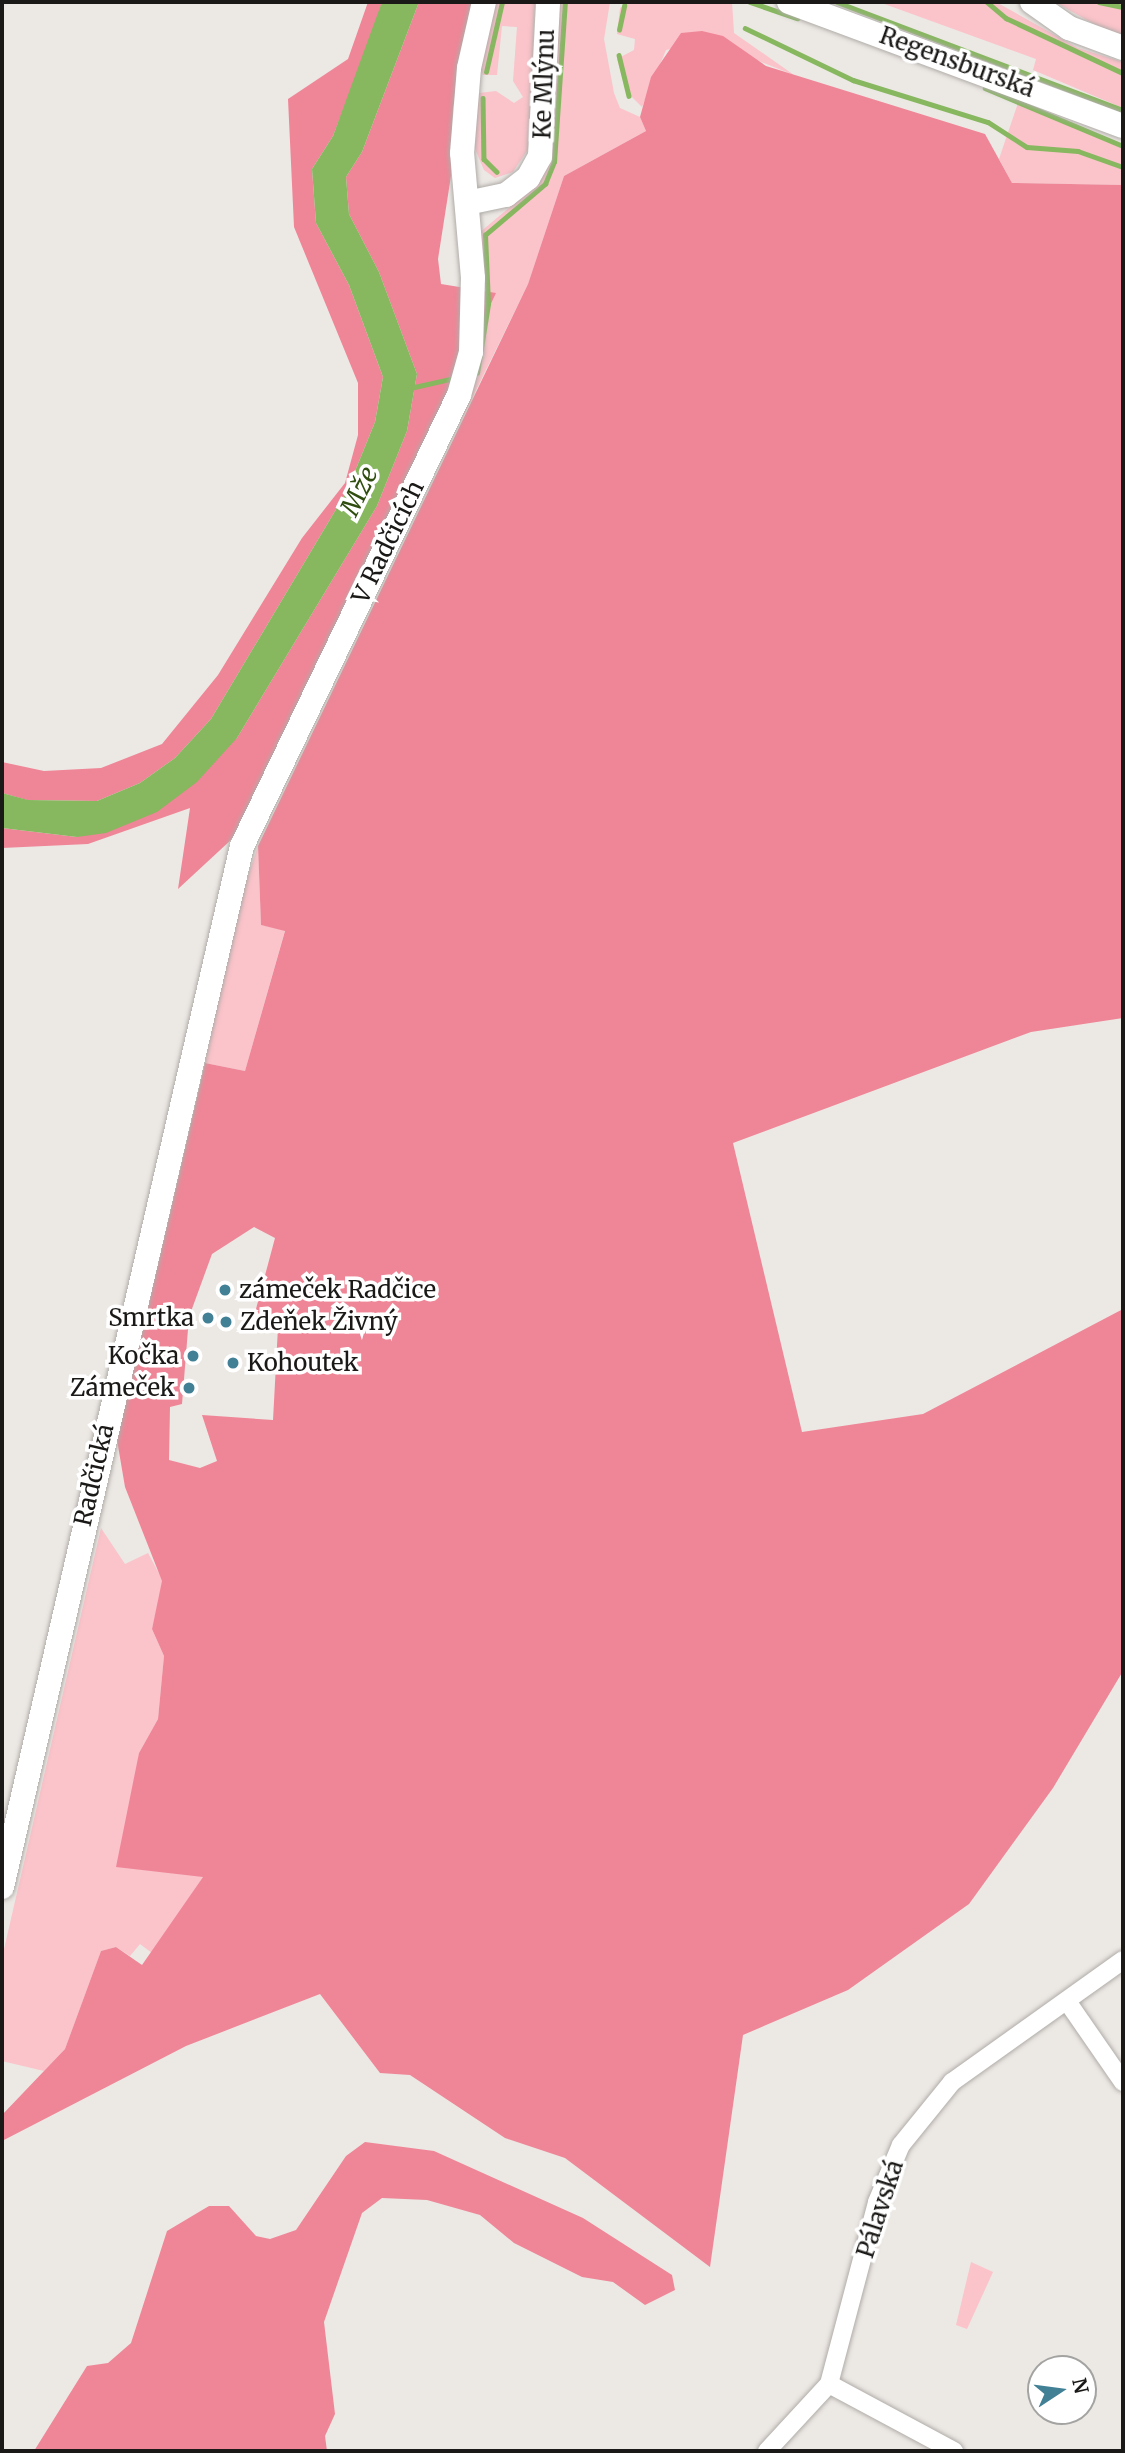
<!DOCTYPE html>
<html>
<head>
<meta charset="utf-8">
<style>
	body { margin:0 }
	#map { position:relative; width:1125px; height:2453px; overflow:hidden; background:#ece8e4; font-family:Merriweather,serif }
	div>[style] { position:absolute }
	.green>* { inset:0; background:#fbc3ca }
	.forest>* { inset:0; background:#ef8697 }
	.water>* { inset:0; background:#87b75f }
	.stream>* { height:4.5px; margin:-2.25px; padding:0 2.25px; transform-origin:2.25px; border-radius:2.25px; background:#87b75f }
	.roads { filter:drop-shadow(0 0 2px #b0aca8) drop-shadow(0 0 2px #b0aca8) }
	.street>* { height:18px; margin:-9px; padding:0 9px; transform-origin:9px; border-radius:9px; background:#fff }
	.secondary>* { height:24px; margin:-12px; padding:0 12px; transform-origin:12px; border-radius:12px; background:#fff }
	.dots>* { width:19px; height:19px; translate:-50% -50%; box-sizing:border-box; border:4px solid #fff; border-radius:50% }
	span { translate:-50% -50%; white-space:nowrap; text-align:center; line-height:1.15; -webkit-text-stroke:7px #fff; paint-order:stroke }
	.street-label { font-size:24px; color:#1a1917 }
	.poi-label { font-size:24px; color:#1a1917 }
	.left { translate:0 -50%; text-align:left }
	.right { translate:-100% -50%; text-align:right }
	.water-label { font-size:26px; color:#2e4d0e; font-style:italic }
	.frame { position:absolute; inset:0; border:4px solid #1a1917; pointer-events:none }
	.north { position:absolute; left:1027px; top:2355px; width:70px; height:70px; box-sizing:border-box; background:#fff; border:2px solid #a3a3a2; border-radius:50%; rotate:77deg; font-size:19px; font-weight:700; line-height:28px; text-align:center; color:#1a1917 }
	.north::after { content:''; display:block; margin:auto; width:24px; height:32px; background:#428096; clip-path:polygon(50% 0,100% 100%,50% 72%,0 100%) }
</style>
</head>
<body>
<div id="map">
	<div class="green">
		<i style="clip-path:polygon(494px 2px,535px 2px,529px 148px,513px 172px,495px 178px,484px 170px,473px 144px,479px 93px,496px 91px,514px 103px,523px 97px,513px 81px,517px 27px,502px 26px,497px 75px,483px 75px,479px 67px)"></i>
		<i style="clip-path:polygon(555px 2px,610px 2px,604px 39px,614px 93px,620px 108px,640px 117px,646px 131px,564px 176px,528px 284px,462px 419px,476px 365px,479px 233px,536px 185px,552px 148px)"></i>
		<i style="clip-path:polygon(628px 2px,732px 2px,734px 33px,794px 75px,739px 53px,722px 36px,666px 50px,642px 107px,626px 91px,617px 59px,634px 50px,635px 39px,617px 34px,620px 8px)"></i>
		<i style="clip-path:polygon(879px 2px,996px 2px,1078px 48px,1123px 62px,1123px 108px,1033px 70px,1036px 59px)"></i>
		<i style="clip-path:polygon(1055px 2px,1123px 2px,1123px 35px,1099px 27px)"></i>
		<i style="clip-path:polygon(1018px 103px,1123px 148px,1123px 185px,1012px 183px,999px 159px)"></i>
		<i style="clip-path:polygon(258px 846px,261px 925px,285px 930px,245px 1071px,205px 1063px,237px 909px)"></i>
		<i style="clip-path:polygon(101px 1528px,125px 1564px,148px 1553px,163px 1581px,152px 1629px,164px 1656px,158px 1719px,139px 1753px,138px 1770px,203px 1877px,152px 1953px,140px 1944px,130px 1956px,116px 1947px,101px 1951px,65px 2049px,44px 2071px,2px 2061px,2px 1958px)"></i>
		<i style="clip-path:polygon(971px 2262px,993px 2272px,967px 2329px,956px 2325px)"></i>
	</div>
	<div class="forest">
		<i style="clip-path:polygon(368px 2px,382px 2px,374px 30px,333px 136px,312px 169px,316px 223px,349px 285px,383px 377px,375px 422px,347px 491px,211px 719px,175px 758px,140px 783px,97px 801px,27px 800px,2px 793px,2px 762px,44px 771px,101px 768px,162px 744px,218px 675px,302px 538px,345px 483px,358px 435px,358px 383px,294px 227px,288px 99px,348px 59px)"></i>
		<i style="clip-path:polygon(419px 2px,474px 2px,453px 108px,451px 176px,438px 259px,441px 284px,496px 293px,331px 642px,232px 839px,178px 889px,190px 808px,88px 844px,2px 848px,2px 828px,77px 837px,237px 738px,377px 506px,407px 431px,417px 374px,379px 272px,349px 214px,346px 177px,362px 152px)"></i>
		<i style="clip-path:polygon(evenodd,702px 31px,723px 36px,766px 66px,985px 134px,1012px 183px,1123px 185px,1123px 1018px,1031px 1032px,733px 1143px,802px 1432px,923px 1414px,1123px 1309px,1123px 1671px,1053px 1788px,969px 1904px,848px 1990px,743px 2035px,710px 2267px,565px 2158px,505px 2138px,410px 2075px,380px 2073px,320px 1994px,186px 2046px,2px 2141px,2px 2115px,65px 2049px,101px 1951px,116px 1947px,142px 1965px,203px 1877px,116px 1867px,139px 1753px,158px 1719px,164px 1656px,152px 1629px,162px 1581px,125px 1487px,117px 1440px,205px 1063px,245px 1071px,285px 931px,261px 925px,258px 846px,528px 284px,564px 176px,646px 131px,640px 117px,651px 77px,681px 33px,702px 31px,254px 1227px,275px 1238px,252px 1324px,278px 1327px,273px 1420px,202px 1415px,217px 1461px,200px 1468px,169px 1460px,170px 1407px,182px 1404px,189px 1317px,212px 1254px,254px 1227px)"></i>
		<i style="clip-path:polygon(365px 2142px,434px 2151px,583px 2218px,672px 2275px,675px 2290px,645px 2305px,613px 2282px,582px 2277px,514px 2243px,480px 2215px,427px 2200px,382px 2198px,362px 2213px,324px 2322px,335px 2414px,325px 2436px,327px 2451px,34px 2451px,87px 2366px,108px 2363px,131px 2343px,167px 2231px,209px 2206px,229px 2206px,256px 2236px,270px 2239px,296px 2230px,346px 2156px)"></i>
	</div>
	<div class="water">
		<i style="clip-path:polygon(382px 2px,419px 2px,362px 152px,346px 177px,349px 214px,379px 272px,417px 374px,407px 431px,377px 506px,237px 738px,197px 782px,157px 812px,106px 833px,77px 837px,2px 828px,2px 793px,28px 800px,97px 801px,140px 783px,175px 758px,211px 719px,347px 491px,375px 422px,383px 377px,349px 285px,316px 223px,312px 169px,333px 136px)"></i>
	</div>
	<div class="stream">
		<i style="left:750px;top:2px;width:50px;rotate:18.8deg"></i>
		<i style="left:837px;top:2px;width:306px;rotate:20.7deg"></i>
		<i style="left:987px;top:2px;width:25px;rotate:40deg"></i>
		<i style="left:1006px;top:18px;width:129px;rotate:25.2deg"></i>
		<i style="left:1099px;top:2px;width:25px;rotate:12deg"></i>
		<i style="left:745px;top:28px;width:120px;rotate:25.7deg"></i>
		<i style="left:853px;top:80px;width:141px;rotate:17.3deg"></i>
		<i style="left:988px;top:122px;width:46px;rotate:32.7deg"></i>
		<i style="left:1027px;top:147px;width:51px;rotate:4.5deg"></i>
		<i style="left:1078px;top:151px;width:48px;rotate:19.6deg"></i>
		<i style="left:619px;top:30px;width:25px;rotate:-78deg"></i>
		<i style="left:619px;top:55px;width:42px;rotate:76.3deg"></i>
		<i style="left:486px;top:72px;width:72px;rotate:-77.1deg"></i>
		<i style="left:985px;top:88px;width:150px;rotate:22.8deg"></i>
		<i style="left:483px;top:98px;width:61px;rotate:89.1deg"></i>
		<i style="left:484px;top:159px;width:18px;rotate:45deg"></i>
		<i style="left:477px;top:373px;width:70px;rotate:-80.9deg"></i>
		<i style="left:488px;top:304px;width:69px;rotate:-92.5deg"></i>
		<i style="left:485px;top:235px;width:79px;rotate:-40.4deg"></i>
		<i style="left:545px;top:184px;width:24px;rotate:-68deg"></i>
		<i style="left:554px;top:162px;width:160px;rotate:-86.1deg"></i>
		<i style="left:410px;top:388px;width:41px;rotate:-12.7deg"></i>
	</div>
	<div class="roads">
		<div class="street">
			<i style="left:1069px;top:2004px;width:95px;rotate:55.3deg"></i>
			<i style="left:829px;top:2384px;width:142px;rotate:28.2deg"></i>
			<i style="left:767px;top:2451px;width:91px;rotate:-47.2deg"></i>
			<i style="left:829px;top:2384px;width:188px;rotate:-75.2deg"></i>
			<i style="left:877px;top:2202px;width:62px;rotate:-67.2deg"></i>
			<i style="left:901px;top:2145px;width:81px;rotate:-51deg"></i>
			<i style="left:952px;top:2082px;width:210px;rotate:-35.5deg"></i>
		</div>
		<div class="secondary">
			<i style="left:789px;top:2px;width:356px;rotate:20.4deg"></i>
			<i style="left:1032px;top:2px;width:45px;rotate:35.1deg"></i>
			<i style="left:1069px;top:28px;width:58px;rotate:20.3deg"></i>
			<i style="left:467px;top:203px;width:40px;rotate:-12deg"></i>
			<i style="left:506px;top:195px;width:28px;rotate:-38deg"></i>
			<i style="left:528px;top:178px;width:25px;rotate:-61deg"></i>
			<i style="left:540px;top:156px;width:154px;rotate:-87deg"></i>
			<i style="left:2px;top:1887px;width:1068px;rotate:-77.02deg"></i>
			<i style="left:242px;top:846px;width:500px;rotate:-64.31deg"></i>
			<i style="left:459px;top:395px;width:45px;rotate:-74.4deg"></i>
			<i style="left:471px;top:352px;width:74px;rotate:-88.5deg"></i>
			<i style="left:473px;top:278px;width:125px;rotate:-95deg"></i>
			<i style="left:462px;top:153px;width:85px;rotate:-85.3deg"></i>
			<i style="left:469px;top:68px;width:68px;rotate:-77.2deg"></i>
		</div>
	</div>
	<div class="dots">
		<i style="left:225px;top:1290px;background:#428096"></i>
		<i style="left:208px;top:1318px;background:#428096"></i>
		<i style="left:226px;top:1322px;background:#428096"></i>
		<i style="left:193px;top:1356px;background:#428096"></i>
		<i style="left:233px;top:1363px;background:#428096"></i>
		<i style="left:189px;top:1388px;background:#428096"></i>
	</div>
	<div class="street-label">
		<span style="left:957px;top:62px;rotate:20deg">Regensburská</span>
		<span style="left:544px;top:84px;rotate:-88deg">Ke Mlýnu</span>
		<span style="left:388px;top:542px;rotate:-64deg">V Radčicích</span>
		<span style="left:94px;top:1475px;rotate:-77deg">Radčická</span>
		<span style="left:880px;top:2209px;rotate:-72deg">Pálavská</span>
	</div>
	<div class="poi-label">
		<span class="left" style="left:239px;top:1290px">zámeček Radčice</span>
		<span class="right" style="left:194px;top:1318px">Smrtka</span>
		<span class="left" style="left:240px;top:1322px">Zdeňek Živný</span>
		<span class="right" style="left:179px;top:1356px">Kočka</span>
		<span class="left" style="left:247px;top:1363px">Kohoutek</span>
		<span class="right" style="left:175px;top:1388px">Zámeček</span>
	</div>
	<div class="water-label">
		<span style="left:359px;top:491px;rotate:-64deg">Mže</span>
	</div>
	<div class="frame"></div>
	<div class="north">N</div>
</div>
</body>
</html>
